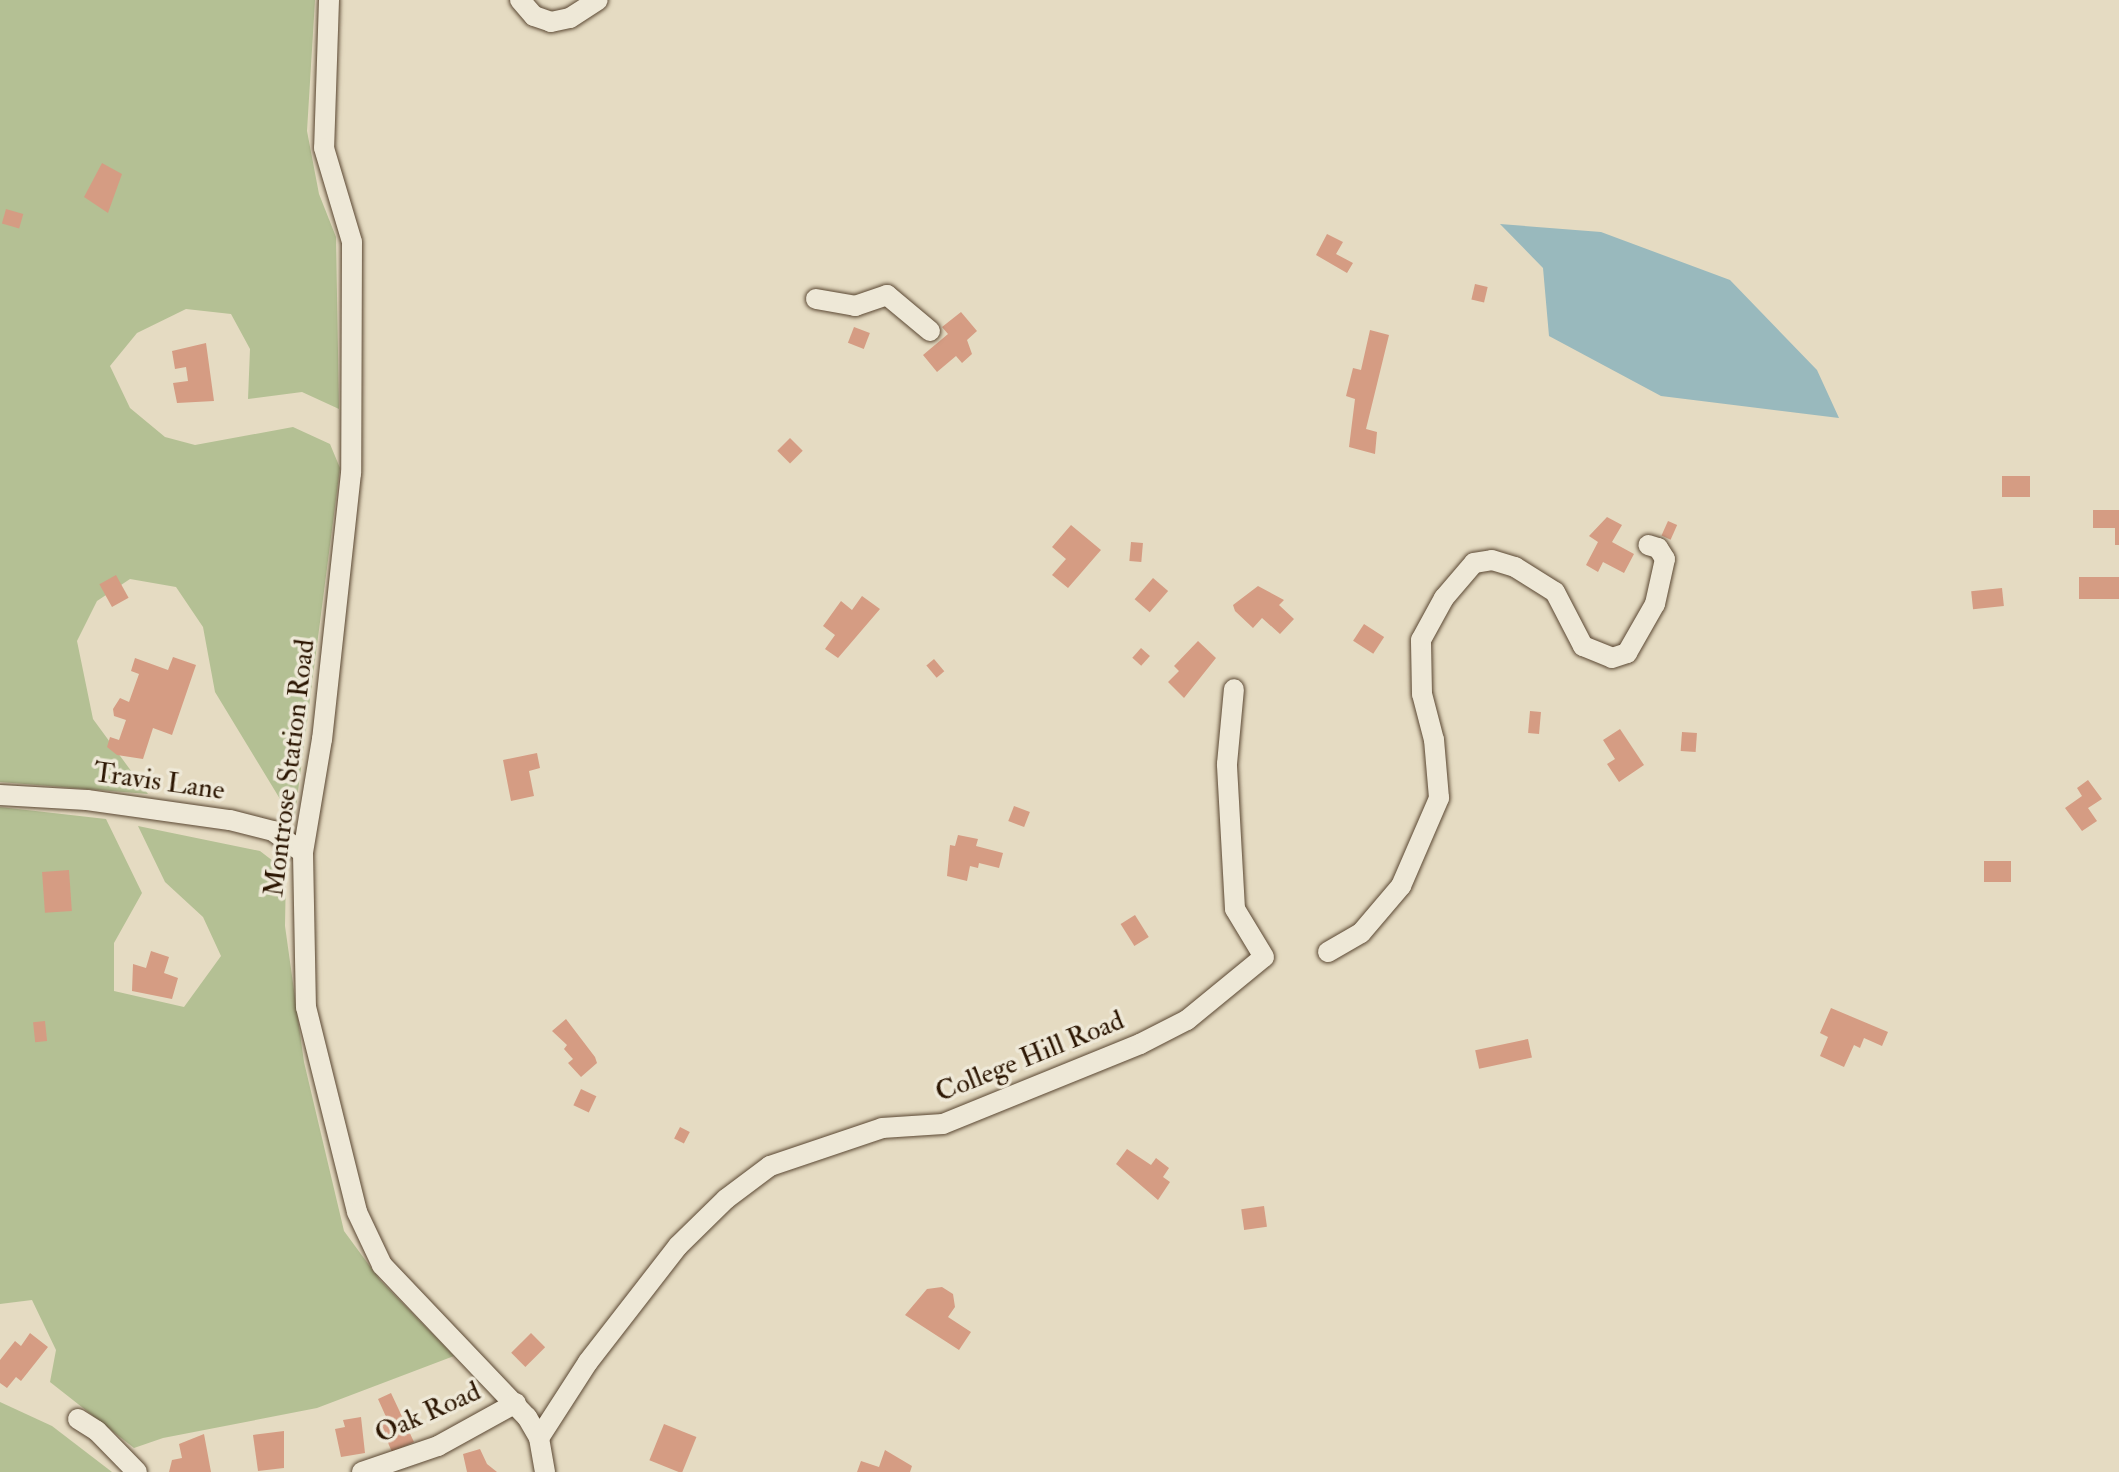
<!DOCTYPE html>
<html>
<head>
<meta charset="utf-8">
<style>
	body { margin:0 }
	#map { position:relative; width:2119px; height:1472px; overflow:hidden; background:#e5dbc2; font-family:"IM FELL Double Pica",serif }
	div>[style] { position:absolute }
	.green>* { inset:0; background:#b4c094 }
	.water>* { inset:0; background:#99b9bd }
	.building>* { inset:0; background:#d59c83; transform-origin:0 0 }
	.roads { filter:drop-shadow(0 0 2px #5a4732) drop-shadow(0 0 2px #5a4732) }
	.minor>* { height:20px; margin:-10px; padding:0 10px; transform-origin:10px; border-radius:10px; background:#eee8d7 }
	span { translate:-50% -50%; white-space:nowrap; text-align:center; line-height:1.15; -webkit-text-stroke:7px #eee8d7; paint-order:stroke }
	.street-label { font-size:28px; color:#2c1602 }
</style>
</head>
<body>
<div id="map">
	<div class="green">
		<i style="clip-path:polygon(0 0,315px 0,307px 131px,319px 194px,336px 237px,339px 409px,302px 392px,248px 399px,250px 349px,231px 314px,186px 309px,137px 333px,110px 366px,130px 408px,165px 437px,195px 445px,293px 427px,330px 444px,340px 468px,294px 822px,215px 692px,203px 627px,176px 587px,130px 579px,97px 601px,77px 641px,93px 719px,148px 794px,0 782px)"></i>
		<i style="clip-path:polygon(0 807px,106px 819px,142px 893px,114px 943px,114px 991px,184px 1007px,221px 956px,203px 917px,165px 882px,138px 826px,260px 851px,286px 871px,285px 926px,304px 1062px,344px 1231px,380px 1280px,454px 1356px,317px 1408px,163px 1438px,134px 1448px,50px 1382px,56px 1350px,32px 1300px,0 1304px)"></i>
		<i style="clip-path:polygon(0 1402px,52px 1426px,112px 1472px,0 1472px)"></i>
	</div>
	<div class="water">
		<i style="clip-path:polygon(1500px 224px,1601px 232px,1730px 280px,1817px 370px,1839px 418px,1661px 396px,1549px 336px,1543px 268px)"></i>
	</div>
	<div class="building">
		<i style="clip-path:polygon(102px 163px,122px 174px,108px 213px,84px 197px)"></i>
		<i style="left:6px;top:209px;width:18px;height:15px;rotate:16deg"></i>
		<i style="clip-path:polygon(1327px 234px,1343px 242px,1336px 254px,1353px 263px,1347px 273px,1316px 255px)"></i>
		<i style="left:1475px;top:284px;width:13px;height:16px;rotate:13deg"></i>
		<i style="clip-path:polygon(961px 312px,977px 331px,967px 340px,972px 354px,962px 363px,956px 356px,937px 372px,923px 355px,948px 334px,942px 327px)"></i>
		<i style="left:854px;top:327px;width:17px;height:17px;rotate:21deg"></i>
		<i style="clip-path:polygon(1370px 330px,1389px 335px,1366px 429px,1377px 432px,1375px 454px,1349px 447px,1355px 399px,1346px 396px,1353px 368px,1361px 370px)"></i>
		<i style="clip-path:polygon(206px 343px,214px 401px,177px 403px,173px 383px,188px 381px,186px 367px,175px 369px,172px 351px)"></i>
		<i style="left:790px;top:438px;width:18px;height:18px;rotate:45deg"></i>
		<i style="left:2002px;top:476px;width:28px;height:21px"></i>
		<i style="clip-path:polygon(2093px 510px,2119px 510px,2119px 545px,2115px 545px,2115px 528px,2093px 528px)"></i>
		<i style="clip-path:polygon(1607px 517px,1622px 525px,1612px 542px,1634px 554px,1624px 573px,1603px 562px,1598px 572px,1586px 565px,1598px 542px,1589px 536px)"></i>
		<i style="left:1668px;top:521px;width:10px;height:16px;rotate:24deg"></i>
		<i style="clip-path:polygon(1071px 525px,1101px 550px,1068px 588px,1052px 575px,1066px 559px,1052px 547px)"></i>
		<i style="left:1131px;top:542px;width:12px;height:19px;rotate:5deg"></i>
		<i style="left:116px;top:575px;width:26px;height:19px;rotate:61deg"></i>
		<i style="left:2119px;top:577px;width:22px;height:40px;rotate:90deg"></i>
		<i style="left:1153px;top:578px;width:20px;height:28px;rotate:41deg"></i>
		<i style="clip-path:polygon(1258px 586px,1284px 600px,1279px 605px,1294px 619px,1280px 634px,1262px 618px,1253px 628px,1235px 611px,1233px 605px)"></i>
		<i style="left:2002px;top:588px;width:18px;height:31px;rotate:84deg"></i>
		<i style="clip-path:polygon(862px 596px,880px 609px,838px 658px,825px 649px,835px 635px,823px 626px,841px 601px,852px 610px)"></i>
		<i style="left:1364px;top:624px;width:24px;height:20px;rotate:33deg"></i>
		<i style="clip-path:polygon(1198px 641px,1216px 658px,1184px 698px,1168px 682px,1179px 671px,1174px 666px)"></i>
		<i style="left:1141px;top:648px;width:12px;height:13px;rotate:42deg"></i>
		<i style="clip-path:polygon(173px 657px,196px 665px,172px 735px,153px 728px,143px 759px,117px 755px,107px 747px,110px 737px,119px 740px,126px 720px,114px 716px,113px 709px,120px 698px,129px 702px,139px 674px,131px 671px,135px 658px,168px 670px)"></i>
		<i style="left:934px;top:659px;width:16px;height:10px;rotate:50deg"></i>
		<i style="left:1530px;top:711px;width:11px;height:22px;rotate:5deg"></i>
		<i style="clip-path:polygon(1620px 729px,1644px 765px,1619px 782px,1607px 764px,1615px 759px,1603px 740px)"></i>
		<i style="left:1682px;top:732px;width:15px;height:19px;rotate:4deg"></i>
		<i style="clip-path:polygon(537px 753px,540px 768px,529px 771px,534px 796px,511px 801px,503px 760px)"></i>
		<i style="clip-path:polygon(2088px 780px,2102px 799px,2088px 808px,2097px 821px,2082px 831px,2065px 808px,2082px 796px,2077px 788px)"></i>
		<i style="left:1014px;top:806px;width:17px;height:16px;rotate:21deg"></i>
		<i style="clip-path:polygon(958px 835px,978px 839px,976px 846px,1003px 853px,999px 868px,979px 863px,978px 868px,970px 866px,967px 881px,947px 876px,950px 845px,955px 846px)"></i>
		<i style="left:1984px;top:861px;width:27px;height:21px"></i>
		<i style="left:69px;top:870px;width:41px;height:27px;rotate:86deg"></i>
		<i style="left:1135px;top:915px;width:26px;height:17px;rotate:58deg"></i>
		<i style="clip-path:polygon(151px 951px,169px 957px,164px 973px,178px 978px,172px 999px,132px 991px,133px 964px,146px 968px)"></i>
		<i style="clip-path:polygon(1831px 1008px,1888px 1032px,1882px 1046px,1864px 1038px,1860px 1048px,1854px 1045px,1844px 1067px,1820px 1056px,1828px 1037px,1820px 1033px)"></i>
		<i style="clip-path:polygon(566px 1019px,595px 1057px,597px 1063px,581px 1077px,568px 1063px,573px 1059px,564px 1049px,567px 1045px,552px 1031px)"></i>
		<i style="left:45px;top:1021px;width:20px;height:12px;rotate:84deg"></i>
		<i style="left:1528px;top:1039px;width:19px;height:54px;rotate:78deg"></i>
		<i style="left:581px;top:1089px;width:17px;height:18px;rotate:25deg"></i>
		<i style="left:680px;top:1127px;width:11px;height:13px;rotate:27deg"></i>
		<i style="clip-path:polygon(1127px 1149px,1151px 1165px,1156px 1158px,1169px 1168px,1163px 1177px,1170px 1182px,1158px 1200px,1116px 1164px)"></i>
		<i style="left:1264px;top:1206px;width:21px;height:23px;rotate:82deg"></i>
		<i style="clip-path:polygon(942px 1287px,953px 1294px,955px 1307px,948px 1317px,971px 1332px,959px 1350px,905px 1315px,927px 1289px)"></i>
		<i style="clip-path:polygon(30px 1333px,48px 1347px,21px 1381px,16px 1377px,7px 1388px,0 1383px,0 1360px,15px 1341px,21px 1346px)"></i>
		<i style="left:531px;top:1333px;width:20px;height:28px;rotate:45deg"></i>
		<i style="clip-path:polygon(391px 1393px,414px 1442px,392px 1452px,379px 1422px,387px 1419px,378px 1399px)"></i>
		<i style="clip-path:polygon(361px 1417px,365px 1453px,341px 1457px,335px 1429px,345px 1427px,343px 1420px)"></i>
		<i style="left:664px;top:1424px;width:35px;height:39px;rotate:22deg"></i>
		<i style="clip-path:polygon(284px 1431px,284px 1468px,258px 1471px,253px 1435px)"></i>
		<i style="clip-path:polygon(204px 1434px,211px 1472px,169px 1472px,172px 1460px,182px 1458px,179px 1444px)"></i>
		<i style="clip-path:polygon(480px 1449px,487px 1464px,497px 1472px,467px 1472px,463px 1454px)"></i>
		<i style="clip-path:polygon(885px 1450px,912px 1466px,910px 1472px,857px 1472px,861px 1461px,879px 1467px)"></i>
	</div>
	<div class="roads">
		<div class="minor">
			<i style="left:329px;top:0;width:148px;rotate:91.9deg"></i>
			<i style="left:324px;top:148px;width:98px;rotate:73.4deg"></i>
			<i style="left:352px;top:242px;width:231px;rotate:90.2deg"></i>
			<i style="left:351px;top:473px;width:268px;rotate:96.2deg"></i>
			<i style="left:322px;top:739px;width:116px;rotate:99.5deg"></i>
			<i style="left:303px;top:853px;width:154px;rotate:88.9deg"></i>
			<i style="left:306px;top:1007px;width:211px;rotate:76deg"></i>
			<i style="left:357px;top:1212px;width:59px;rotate:64.7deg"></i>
			<i style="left:382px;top:1265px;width:210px;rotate:46.4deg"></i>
			<i style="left:527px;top:1417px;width:24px;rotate:60deg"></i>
			<i style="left:539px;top:1438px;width:35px;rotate:80deg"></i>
			<i style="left:520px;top:0;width:21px;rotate:49deg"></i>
			<i style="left:534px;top:16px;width:18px;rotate:19deg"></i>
			<i style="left:551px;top:22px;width:19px;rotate:-12deg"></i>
			<i style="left:570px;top:18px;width:33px;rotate:-33deg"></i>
			<i style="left:816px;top:299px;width:40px;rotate:10deg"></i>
			<i style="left:855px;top:306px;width:34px;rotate:-19deg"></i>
			<i style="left:887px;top:295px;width:56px;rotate:39.9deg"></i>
			<i style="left:0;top:795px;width:87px;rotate:3.3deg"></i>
			<i style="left:87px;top:800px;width:144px;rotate:8deg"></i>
			<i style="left:230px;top:820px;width:44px;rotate:14.3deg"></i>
			<i style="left:273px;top:831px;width:37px;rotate:36deg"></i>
			<i style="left:1328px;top:952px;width:38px;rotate:-30deg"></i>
			<i style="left:1361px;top:933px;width:62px;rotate:-49.6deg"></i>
			<i style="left:1401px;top:886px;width:96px;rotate:-66.6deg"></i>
			<i style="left:1439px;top:798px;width:58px;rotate:-94.9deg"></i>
			<i style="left:1434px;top:740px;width:48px;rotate:-104.6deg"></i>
			<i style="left:1422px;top:694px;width:54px;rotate:-91.1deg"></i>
			<i style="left:1421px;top:640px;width:48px;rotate:-61.3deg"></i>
			<i style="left:1444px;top:598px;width:46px;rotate:-49.4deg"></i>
			<i style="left:1474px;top:563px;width:18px;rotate:-9deg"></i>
			<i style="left:1492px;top:560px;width:24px;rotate:17deg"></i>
			<i style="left:1515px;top:567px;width:47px;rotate:32deg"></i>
			<i style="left:1555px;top:592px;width:61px;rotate:62.6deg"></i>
			<i style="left:1583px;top:646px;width:31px;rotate:22deg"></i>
			<i style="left:1612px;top:658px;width:16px;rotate:-18deg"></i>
			<i style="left:1627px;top:653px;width:56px;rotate:-60.3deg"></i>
			<i style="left:1655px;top:604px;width:46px;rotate:-77.5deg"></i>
			<i style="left:1665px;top:559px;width:13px;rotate:-122deg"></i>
			<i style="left:1658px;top:548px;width:10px;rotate:-163deg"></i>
			<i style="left:78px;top:1419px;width:22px;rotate:32deg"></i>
			<i style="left:97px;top:1431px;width:57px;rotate:45.7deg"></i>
			<i style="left:539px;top:1438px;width:90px;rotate:-57.2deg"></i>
			<i style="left:588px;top:1362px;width:147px;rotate:-52.2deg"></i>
			<i style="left:678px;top:1246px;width:67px;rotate:-44.4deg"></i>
			<i style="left:726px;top:1199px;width:55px;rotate:-36.9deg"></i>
			<i style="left:770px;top:1166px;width:118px;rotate:-18.7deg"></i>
			<i style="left:882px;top:1128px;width:61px;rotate:-3.8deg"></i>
			<i style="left:943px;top:1124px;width:213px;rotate:-22.1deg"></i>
			<i style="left:1140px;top:1044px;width:53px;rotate:-27.1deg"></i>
			<i style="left:1187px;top:1020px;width:99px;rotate:-39.3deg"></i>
			<i style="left:1264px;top:957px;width:56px;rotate:-121.1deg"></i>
			<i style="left:1235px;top:909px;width:145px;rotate:-93.2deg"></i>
			<i style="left:1227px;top:764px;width:75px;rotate:-84.7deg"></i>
			<i style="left:362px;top:1472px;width:80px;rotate:-18.9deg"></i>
			<i style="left:438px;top:1446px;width:89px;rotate:-28.9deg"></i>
		</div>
	</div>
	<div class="street-label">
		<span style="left:290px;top:768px;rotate:-83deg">Montrose Station Road</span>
		<span style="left:159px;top:782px;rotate:8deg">Travis Lane</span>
		<span style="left:1030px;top:1057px;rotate:-22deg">College Hill Road</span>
		<span style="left:428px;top:1413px;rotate:-24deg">Oak Road</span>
	</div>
</div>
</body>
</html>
